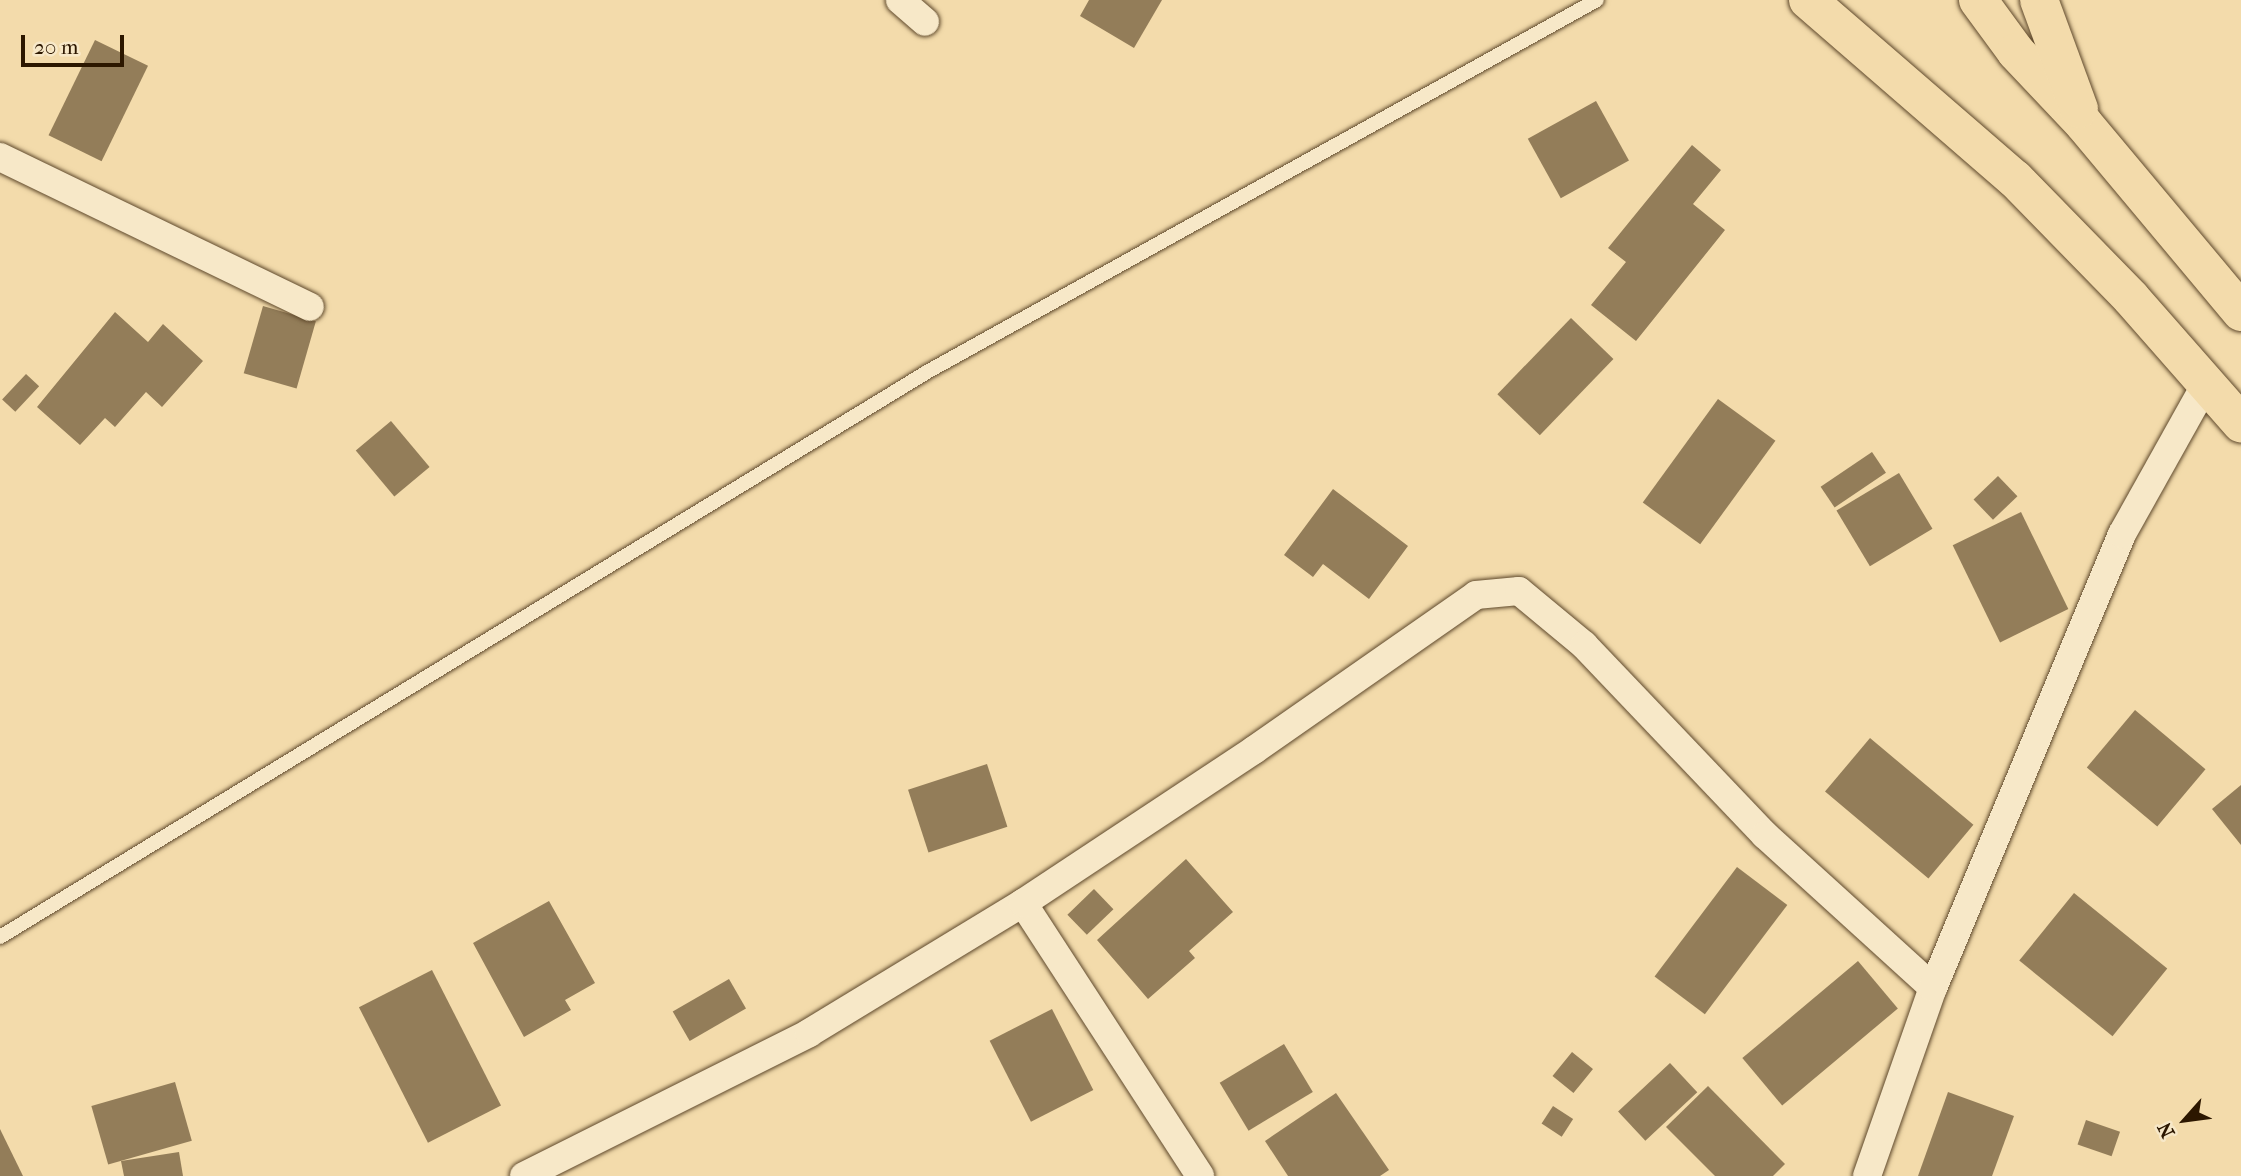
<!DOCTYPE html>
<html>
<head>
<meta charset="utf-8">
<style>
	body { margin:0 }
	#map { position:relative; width:2241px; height:1176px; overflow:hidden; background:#f3dbab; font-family:"IM FELL French Canon",serif }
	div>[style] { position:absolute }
	.building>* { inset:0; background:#937d59; transform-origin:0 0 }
	.roads { filter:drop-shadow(0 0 2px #5e482b) drop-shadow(0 0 2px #5e482b) }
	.lane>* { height:14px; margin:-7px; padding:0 7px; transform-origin:7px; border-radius:7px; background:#f7e8c8 }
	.street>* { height:28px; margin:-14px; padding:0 14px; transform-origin:14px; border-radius:14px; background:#f7e8c8 }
	.primary>* { height:38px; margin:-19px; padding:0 19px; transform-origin:19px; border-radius:19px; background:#f3dbab }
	span { translate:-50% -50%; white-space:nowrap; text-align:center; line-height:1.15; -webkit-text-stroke:5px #f7e8c8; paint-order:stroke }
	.north { position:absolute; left:2150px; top:1085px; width:70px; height:70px; -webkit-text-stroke:5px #f7e8c8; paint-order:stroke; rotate:242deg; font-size:19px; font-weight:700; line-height:28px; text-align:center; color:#2c1700 }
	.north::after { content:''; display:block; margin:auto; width:24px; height:32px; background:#2c1700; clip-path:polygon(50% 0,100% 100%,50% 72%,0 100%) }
	.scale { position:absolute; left:21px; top:35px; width:103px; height:32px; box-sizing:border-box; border:4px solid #2c1700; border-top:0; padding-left:9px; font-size:21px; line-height:24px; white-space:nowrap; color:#2c1700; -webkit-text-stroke:5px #f7e8c8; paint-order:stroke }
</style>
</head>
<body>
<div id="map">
	<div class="building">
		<i style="clip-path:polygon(1089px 0,1162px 0,1134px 48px,1080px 16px)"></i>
		<i style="left:95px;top:40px;width:59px;height:106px;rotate:26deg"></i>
		<i style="left:1596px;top:101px;width:68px;height:78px;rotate:61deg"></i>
		<i style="clip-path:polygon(1692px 145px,1721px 170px,1693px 204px,1725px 230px,1636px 341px,1591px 305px,1626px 262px,1608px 248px)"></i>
		<i style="left:263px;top:306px;width:55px;height:70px;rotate:16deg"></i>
		<i style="clip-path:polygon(115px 312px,148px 342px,163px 324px,203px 361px,162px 407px,146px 392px,115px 427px,105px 418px,80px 445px,37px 407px)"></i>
		<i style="left:1571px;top:318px;width:59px;height:106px;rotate:44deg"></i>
		<i style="left:26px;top:374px;width:18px;height:35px;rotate:43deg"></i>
		<i style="left:1718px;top:399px;width:71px;height:128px;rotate:36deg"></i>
		<i style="left:391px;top:421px;width:60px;height:46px;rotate:50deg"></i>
		<i style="left:1872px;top:452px;width:25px;height:62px;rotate:56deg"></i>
		<i style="left:1899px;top:473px;width:65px;height:73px;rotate:59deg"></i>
		<i style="left:1998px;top:476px;width:28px;height:34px;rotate:46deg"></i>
		<i style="clip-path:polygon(1333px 489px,1408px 546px,1369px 599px,1323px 564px,1313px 577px,1284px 555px)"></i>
		<i style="left:2021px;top:512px;width:108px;height:76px;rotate:64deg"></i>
		<i style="left:2135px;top:710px;width:92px;height:75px;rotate:40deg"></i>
		<i style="left:1870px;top:738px;width:135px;height:70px;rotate:40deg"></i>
		<i style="left:987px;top:764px;width:66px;height:83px;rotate:72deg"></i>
		<i style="clip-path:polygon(2241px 785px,2241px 845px,2212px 809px)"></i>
		<i style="clip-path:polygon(1186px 859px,1233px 912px,1189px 951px,1195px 958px,1148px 999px,1097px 940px)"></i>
		<i style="left:1737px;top:867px;width:63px;height:137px;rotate:37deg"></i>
		<i style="left:1094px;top:889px;width:28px;height:37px;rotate:46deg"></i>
		<i style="left:2074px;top:893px;width:120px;height:87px;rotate:39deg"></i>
		<i style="clip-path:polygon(549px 901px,595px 983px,565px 1000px,571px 1010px,524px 1037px,473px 943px)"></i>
		<i style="left:1858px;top:961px;width:62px;height:151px;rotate:50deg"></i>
		<i style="left:432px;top:970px;width:152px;height:82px;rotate:63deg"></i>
		<i style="left:729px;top:979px;width:34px;height:65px;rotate:60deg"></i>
		<i style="left:1052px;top:1009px;width:91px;height:70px;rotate:63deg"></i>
		<i style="left:1284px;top:1044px;width:56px;height:75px;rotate:59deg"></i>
		<i style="left:1572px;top:1052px;width:27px;height:31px;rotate:39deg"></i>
		<i style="left:1670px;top:1063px;width:40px;height:71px;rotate:47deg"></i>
		<i style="left:175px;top:1082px;width:61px;height:87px;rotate:74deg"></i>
		<i style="clip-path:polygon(1708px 1086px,1785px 1164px,1773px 1176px,1715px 1176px,1666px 1127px)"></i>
		<i style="clip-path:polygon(1948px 1092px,2014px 1116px,1992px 1176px,1918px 1176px)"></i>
		<i style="clip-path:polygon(1336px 1093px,1389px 1170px,1380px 1176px,1288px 1176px,1265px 1141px)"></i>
		<i style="left:1553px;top:1106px;width:24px;height:21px;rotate:33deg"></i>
		<i style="left:2086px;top:1120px;width:36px;height:26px;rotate:19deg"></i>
		<i style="clip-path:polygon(0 1129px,23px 1176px,0 1176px)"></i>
		<i style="clip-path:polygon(179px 1152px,183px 1176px,124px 1176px,121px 1161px)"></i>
	</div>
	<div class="roads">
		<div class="lane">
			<i style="left:0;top:937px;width:1086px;rotate:-31.36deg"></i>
			<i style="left:927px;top:372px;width:766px;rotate:-29.04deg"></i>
		</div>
		<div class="street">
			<i style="left:900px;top:0;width:33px;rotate:41deg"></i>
			<i style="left:0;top:157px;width:344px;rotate:25.8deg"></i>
			<i style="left:1023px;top:903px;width:325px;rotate:57deg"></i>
			<i style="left:524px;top:1176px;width:319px;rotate:-26.6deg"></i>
			<i style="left:809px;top:1033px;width:250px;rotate:-31.3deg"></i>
			<i style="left:1023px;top:903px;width:277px;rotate:-33.5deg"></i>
			<i style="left:1254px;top:750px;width:271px;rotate:-34.9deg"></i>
			<i style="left:1476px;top:595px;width:43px;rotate:-5.3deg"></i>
			<i style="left:1519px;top:591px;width:85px;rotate:39.7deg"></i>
			<i style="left:1584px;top:645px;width:262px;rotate:46.4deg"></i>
			<i style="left:1765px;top:835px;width:227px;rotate:42.3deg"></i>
			<i style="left:1867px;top:1176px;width:199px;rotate:-70.7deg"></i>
			<i style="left:1933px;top:988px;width:492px;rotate:-67.4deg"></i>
			<i style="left:2122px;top:534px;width:172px;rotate:-60.8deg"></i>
		</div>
		<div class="primary">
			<i style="left:1808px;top:0;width:274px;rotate:40.9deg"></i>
			<i style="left:2015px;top:179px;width:166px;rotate:45.7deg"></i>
			<i style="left:2131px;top:298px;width:167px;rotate:48.7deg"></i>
			<i style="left:1978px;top:0;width:64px;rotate:53.8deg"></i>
			<i style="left:2016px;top:52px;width:99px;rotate:46.6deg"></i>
			<i style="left:2084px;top:124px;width:245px;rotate:50.1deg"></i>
			<i style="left:2039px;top:0;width:116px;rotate:69.8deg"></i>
		</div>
	</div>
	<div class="north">N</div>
	<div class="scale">20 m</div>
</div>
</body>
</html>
